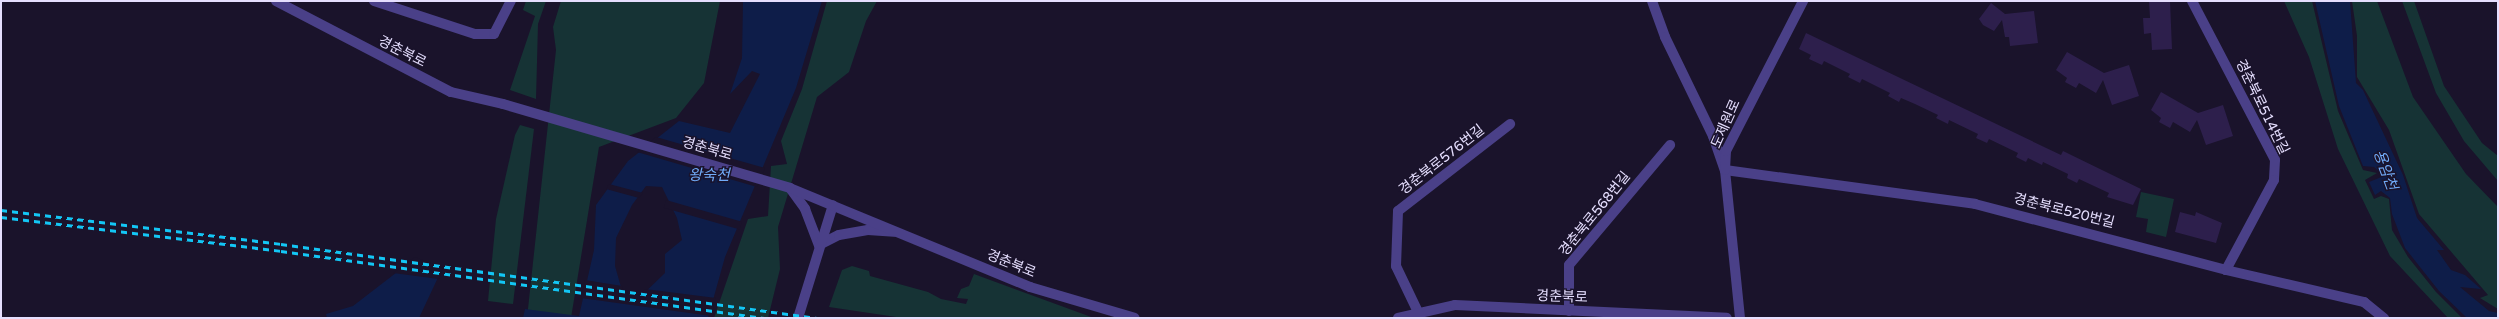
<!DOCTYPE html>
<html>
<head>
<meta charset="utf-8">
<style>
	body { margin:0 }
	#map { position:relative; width:2499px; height:319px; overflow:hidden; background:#1a132b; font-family:"Varela Round","Noto Sans KR",sans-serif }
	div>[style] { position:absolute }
	.green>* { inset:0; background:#163335 }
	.water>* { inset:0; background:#0e1d49 }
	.pier>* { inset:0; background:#1a132b; transform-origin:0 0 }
	.building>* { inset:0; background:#2d1f4c }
	.minor>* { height:10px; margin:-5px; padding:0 5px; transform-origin:5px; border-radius:5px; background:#4a4088 }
	.tertiary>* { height:10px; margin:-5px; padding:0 5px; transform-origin:5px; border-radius:5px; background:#4a4088 }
	.rail>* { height:3px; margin-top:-1.5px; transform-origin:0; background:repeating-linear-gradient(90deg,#13c6f5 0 6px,transparent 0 11px) }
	span { translate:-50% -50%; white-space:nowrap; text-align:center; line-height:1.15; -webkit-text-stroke:3px #1a132b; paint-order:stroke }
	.street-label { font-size:14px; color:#e5defe }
	.water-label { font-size:15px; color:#71abf9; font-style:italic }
	.frame { position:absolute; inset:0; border:2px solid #e5defe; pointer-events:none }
</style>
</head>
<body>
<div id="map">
	<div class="green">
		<i style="clip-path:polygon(526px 1px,546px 1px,538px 24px,536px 99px,510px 90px,535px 16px,523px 10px)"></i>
		<i style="clip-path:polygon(561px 1px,720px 1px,704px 83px,676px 118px,599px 147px,571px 318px,527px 318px,556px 50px,553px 27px)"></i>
		<i style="clip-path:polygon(827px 1px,877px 1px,866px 21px,849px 72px,817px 97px,778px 227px,780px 269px,768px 318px,714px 318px,748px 219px,768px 216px,771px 166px,787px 164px,781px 141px,802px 89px)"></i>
		<i style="clip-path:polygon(2284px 1px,2312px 1px,2338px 111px,2363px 170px,2377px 173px,2365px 180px,2374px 199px,2381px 196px,2389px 199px,2392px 230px,2408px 257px,2436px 292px,2462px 318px,2448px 318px,2390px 256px,2338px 149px,2309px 57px)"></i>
		<i style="clip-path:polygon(2352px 1px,2377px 1px,2413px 97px,2466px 174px,2498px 207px,2498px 309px,2480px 298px,2488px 295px,2419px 214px,2389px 130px,2357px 77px,2357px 36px)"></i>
		<i style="clip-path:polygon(2402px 1px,2414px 1px,2444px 86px,2482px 143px,2498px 156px,2498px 181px,2464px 141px,2436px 93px)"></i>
		<i style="clip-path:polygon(520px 125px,534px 129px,513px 304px,488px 301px,496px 219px,515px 135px)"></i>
		<i style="clip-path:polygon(2141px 192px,2174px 199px,2166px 237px,2146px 232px,2148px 219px,2136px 217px)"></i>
		<i style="clip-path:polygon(852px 266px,869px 271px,870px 276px,928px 292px,941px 299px,966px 304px,968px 299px,957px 298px,961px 289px,969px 286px,974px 274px,1094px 318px,903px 318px,829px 307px,842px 270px)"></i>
	</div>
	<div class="water">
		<i style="clip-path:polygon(evenodd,743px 1px,822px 1px,796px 88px,725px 257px,708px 318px,523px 318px,525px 309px,579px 316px,594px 250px,596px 205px,628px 161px,679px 121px,730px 133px,760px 74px,752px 71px,730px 94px,742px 58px,743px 1px,646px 186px,662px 187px,677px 218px,682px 240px,665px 254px,665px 273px,640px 297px,623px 294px,615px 266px,616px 238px,632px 205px,646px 186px)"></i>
		<i style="clip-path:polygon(2315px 1px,2350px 1px,2356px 83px,2363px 90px,2403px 175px,2417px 218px,2444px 250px,2437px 250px,2451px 270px,2465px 275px,2481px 289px,2460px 287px,2489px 311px,2498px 313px,2498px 318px,2467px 318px,2439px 291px,2405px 248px,2392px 214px,2390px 198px,2381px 191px,2375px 195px,2369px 182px,2384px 176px,2374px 167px,2363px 166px,2339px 106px)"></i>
		<i style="clip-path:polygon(414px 259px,442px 269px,419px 318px,327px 318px,326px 314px,353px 306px)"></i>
	</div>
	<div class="pier">
		<i style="clip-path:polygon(656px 137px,765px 168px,757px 187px,637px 152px)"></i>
		<i style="clip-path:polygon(609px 184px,643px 193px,639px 198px,606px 189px)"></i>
		<i style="left:666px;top:200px;width:79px;height:8px;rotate:16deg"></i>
		<i style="clip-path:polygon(415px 257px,443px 268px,439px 279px,393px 273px)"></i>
		<i style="clip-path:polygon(585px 280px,622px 286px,624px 292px,639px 295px,645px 289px,716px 298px,711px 316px,581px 298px)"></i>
	</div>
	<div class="building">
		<i style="clip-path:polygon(2149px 1px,2170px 1px,2172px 49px,2152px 50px,2151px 33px,2144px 34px,2143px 18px,2150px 18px)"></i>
		<i style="clip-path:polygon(1991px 3px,2005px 14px,2034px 11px,2038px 43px,2010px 46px,2009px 37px,2005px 37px,2002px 20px,1994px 31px,1983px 25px,1979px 19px)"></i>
		<i style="clip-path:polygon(1806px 33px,2061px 155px,2063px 151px,2141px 189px,2133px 205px,2107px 197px,2109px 193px,2079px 179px,2077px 183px,2067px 178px,2068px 174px,2043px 162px,2042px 165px,2028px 158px,2026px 162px,2016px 157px,2018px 153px,1989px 139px,1987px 143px,1976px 138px,1978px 134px,1949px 120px,1948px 124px,1936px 118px,1938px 115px,1915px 104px,1901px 98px,1899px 102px,1888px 96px,1890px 93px,1862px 79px,1860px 83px,1848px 77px,1850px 74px,1824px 61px,1822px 65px,1809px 59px,1811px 55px,1799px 49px)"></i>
		<i style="clip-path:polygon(2067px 52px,2104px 73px,2129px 65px,2139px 96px,2112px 105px,2103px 80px,2096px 93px,2079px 83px,2076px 88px,2065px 82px,2067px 78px,2056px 70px)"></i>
		<i style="clip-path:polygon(2161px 92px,2198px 113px,2223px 105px,2233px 136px,2206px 145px,2197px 120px,2190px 132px,2173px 122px,2170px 128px,2159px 122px,2161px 118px,2151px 110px)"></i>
		<i style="clip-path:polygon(2180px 212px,2195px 216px,2196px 212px,2222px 223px,2216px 243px,2175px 232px)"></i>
	</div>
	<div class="minor">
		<i style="left:374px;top:1px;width:106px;rotate:18.1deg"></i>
		<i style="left:475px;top:34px;width:19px"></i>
		<i style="left:494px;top:34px;width:37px;rotate:-63deg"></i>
		<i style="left:1652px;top:1px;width:38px;rotate:70deg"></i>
		<i style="left:1665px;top:37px;width:110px;rotate:64.1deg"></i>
		<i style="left:1713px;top:136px;width:36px;rotate:71deg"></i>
		<i style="left:1725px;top:170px;width:252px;rotate:7.7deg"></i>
		<i style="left:1975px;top:204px;width:260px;rotate:14.7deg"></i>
		<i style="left:2226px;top:270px;width:142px;rotate:13.1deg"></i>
		<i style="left:2364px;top:302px;width:26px;rotate:39deg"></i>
		<i style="left:2192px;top:1px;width:179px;rotate:62.4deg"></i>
		<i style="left:2275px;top:160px;width:20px;rotate:93deg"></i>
		<i style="left:2274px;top:180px;width:102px;rotate:118.1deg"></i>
		<i style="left:790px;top:188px;width:26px;rotate:54deg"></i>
		<i style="left:805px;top:209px;width:39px;rotate:69deg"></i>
		<i style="left:819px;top:245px;width:22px;rotate:-27deg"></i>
		<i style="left:839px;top:235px;width:29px;rotate:-10deg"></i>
		<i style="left:868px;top:230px;width:26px;rotate:4deg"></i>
		<i style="left:1569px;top:311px;width:46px;rotate:-90deg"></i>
		<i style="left:1569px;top:265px;width:157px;rotate:-49.9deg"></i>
		<i style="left:1418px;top:312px;width:51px;rotate:-115.6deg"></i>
		<i style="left:1396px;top:266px;width:55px;rotate:-87.9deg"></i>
		<i style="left:1398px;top:211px;width:142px;rotate:-37.8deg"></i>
		<i style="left:798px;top:318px;width:118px;rotate:-72.8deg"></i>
		<i style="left:1740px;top:318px;width:149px;rotate:-95.8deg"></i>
		<i style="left:1725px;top:170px;width:19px;rotate:-87deg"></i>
		<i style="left:1726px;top:151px;width:169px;rotate:-62.8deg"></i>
	</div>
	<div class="tertiary">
		<i style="left:276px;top:1px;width:197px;rotate:27.5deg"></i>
		<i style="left:451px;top:92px;width:53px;rotate:13deg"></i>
		<i style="left:503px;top:104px;width:299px;rotate:16.3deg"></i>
		<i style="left:790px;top:188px;width:260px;rotate:22.4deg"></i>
		<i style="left:1030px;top:287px;width:109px;rotate:16.4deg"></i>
		<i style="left:1398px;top:318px;width:58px;rotate:-12.8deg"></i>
		<i style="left:1455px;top:305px;width:272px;rotate:2.7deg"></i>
	</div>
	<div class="rail">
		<i style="left:1px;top:210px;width:282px;rotate:6.9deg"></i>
		<i style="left:281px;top:244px;width:541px;rotate:7.86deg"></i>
		<i style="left:1px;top:217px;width:282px;rotate:6.9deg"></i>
		<i style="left:281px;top:251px;width:488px;rotate:7.9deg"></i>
	</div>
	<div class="street-label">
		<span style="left:402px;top:52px;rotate:27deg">경춘북로</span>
		<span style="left:2262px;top:107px;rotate:64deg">경춘북로514번길</span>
		<span style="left:1726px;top:124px;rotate:-66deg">도제원로</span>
		<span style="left:707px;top:149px;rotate:16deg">경춘북로</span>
		<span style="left:1442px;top:160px;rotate:-38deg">경춘북로576번길</span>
		<span style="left:2064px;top:211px;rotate:14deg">경춘북로520번길</span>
		<span style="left:1595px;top:214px;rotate:-51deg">경춘북로568번길</span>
		<span style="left:1011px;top:264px;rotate:22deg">경춘북로</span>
		<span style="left:1562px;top:297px;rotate:2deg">경춘북로</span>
	</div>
	<div class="water-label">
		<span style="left:2385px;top:170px;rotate:70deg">용암천</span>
		<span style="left:709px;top:176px">왕숙천</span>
	</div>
	<div class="frame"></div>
</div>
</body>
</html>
